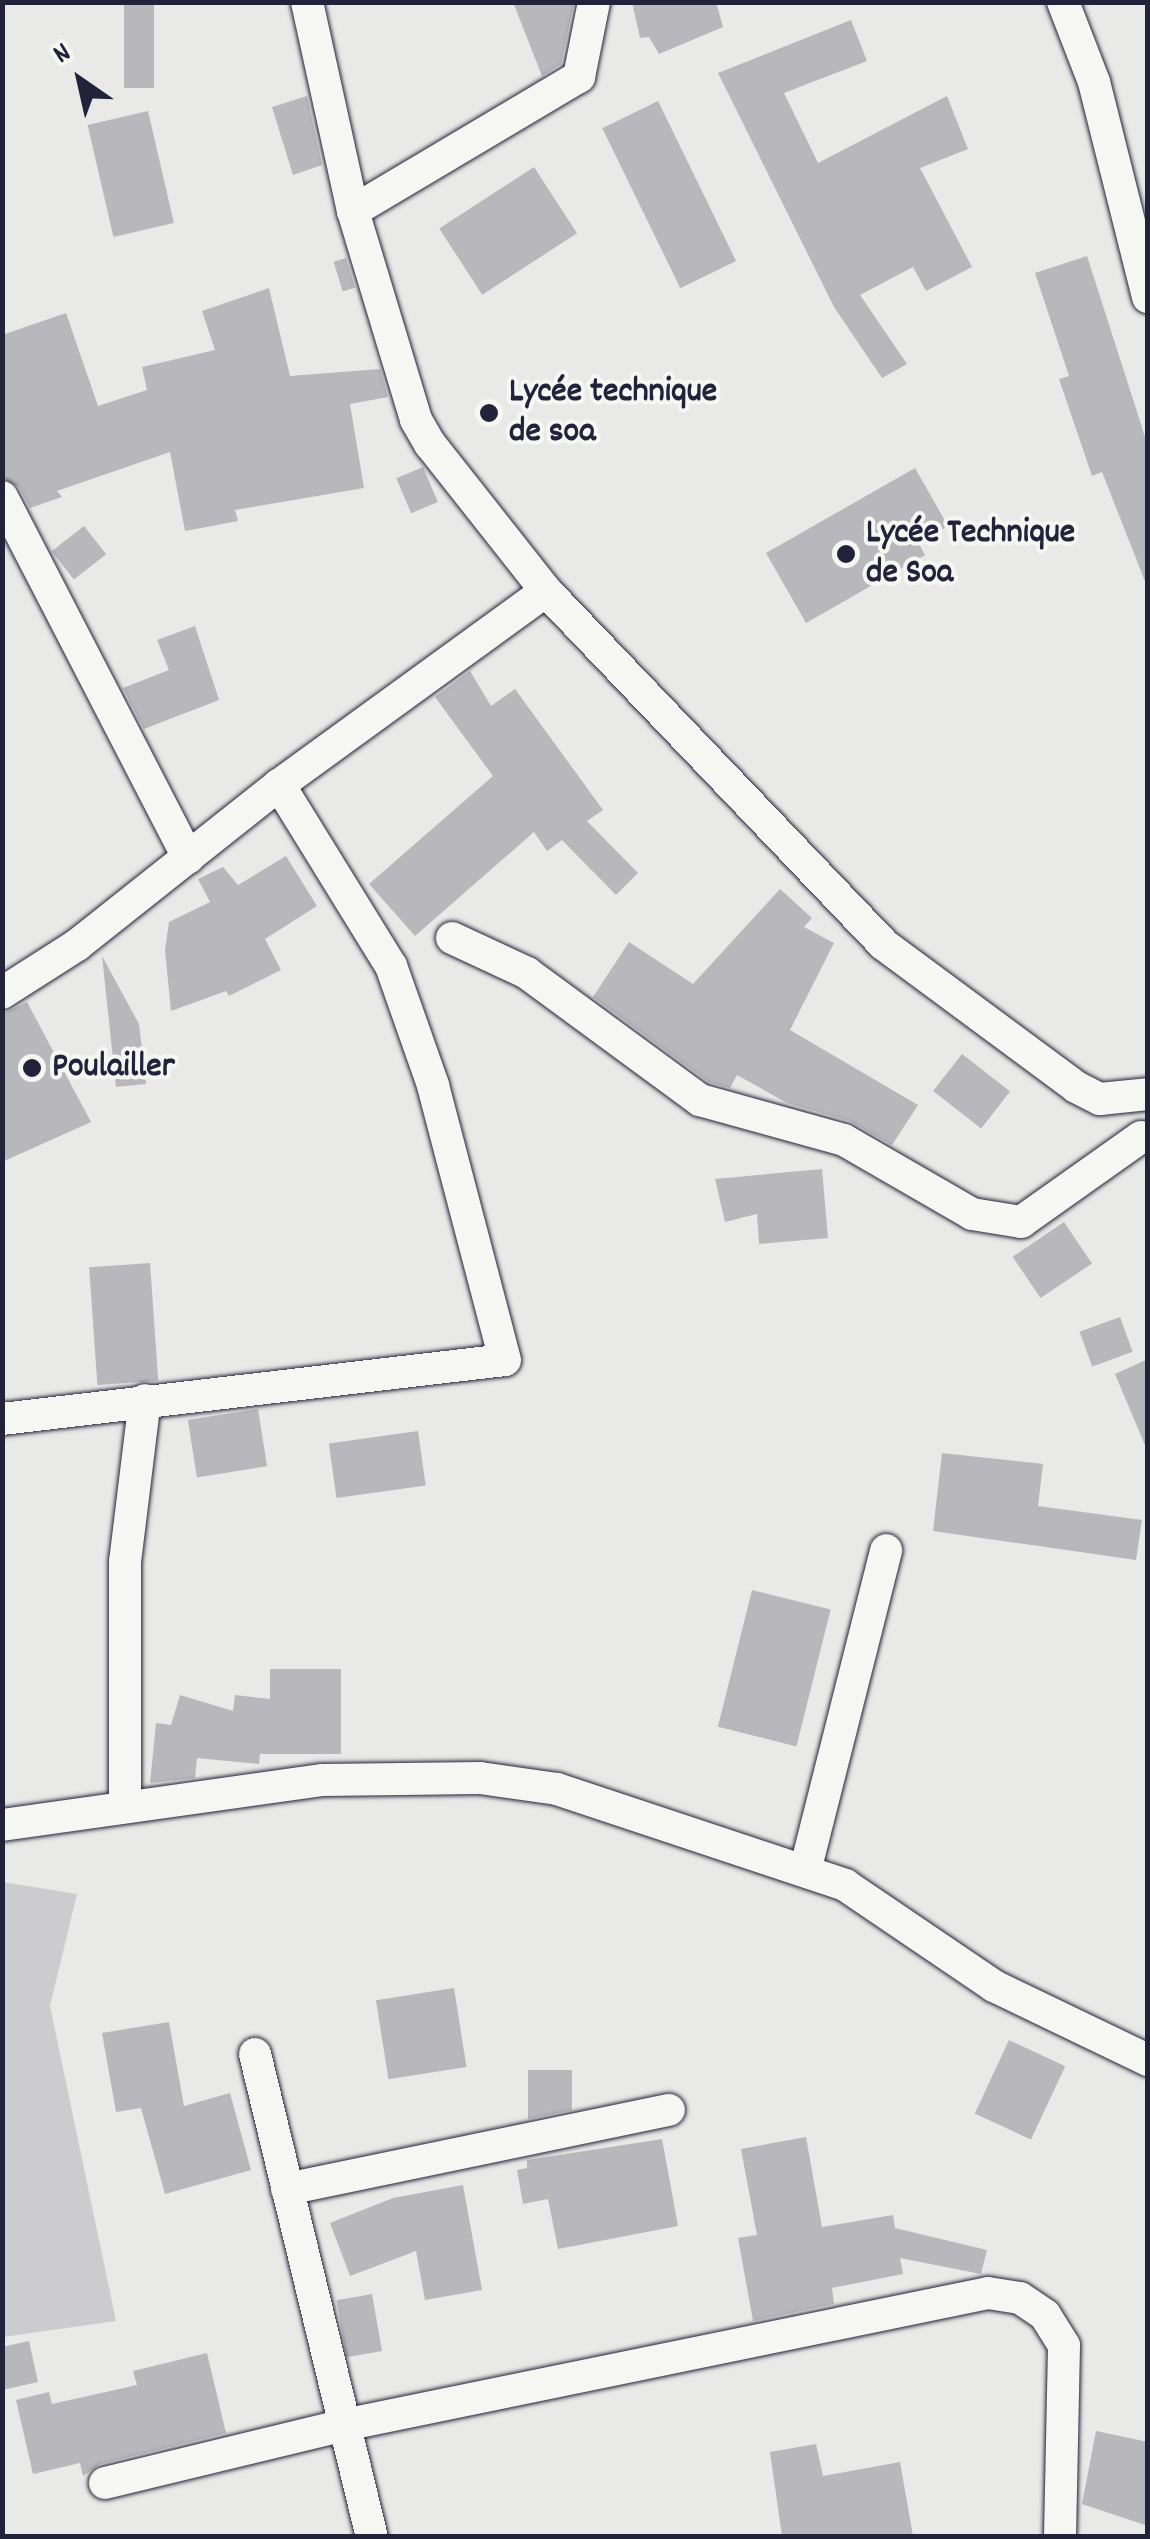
<!DOCTYPE html>
<html>
<head>
<meta charset="utf-8">
<style>
	body { margin:0 }
	#map { position:relative; width:1150px; height:2539px; overflow:hidden; background:#e9e9e7; font-family:Dekko,sans-serif }
	div>[style] { position:absolute }
	.green>* { inset:0; background:#ccccce }
	.building>* { inset:0; background:#b8b8bc; transform-origin:0 0 }
	.roads { filter:drop-shadow(0 0 2px #22223b) drop-shadow(0 0 2px #22223b) }
	.street>* { height:32px; margin:-16px; padding:0 16px; transform-origin:16px; border-radius:16px; background:#f6f6f2 }
	.dots>* { width:28px; height:28px; translate:-50% -50%; box-sizing:border-box; border:5px solid #f6f6f2; border-radius:50% }
	span { translate:-50% -50%; white-space:nowrap; text-align:center; line-height:1.15; -webkit-text-stroke:8px #f6f6f2; paint-order:stroke }
	.poi-label { font-size:35px; color:#22223b; font-weight:700 }
	.left { translate:0 -50%; text-align:left }
	.frame { position:absolute; inset:0; border:5px solid #22223b; pointer-events:none }
	.north { position:absolute; left:30px; top:30px; width:100px; height:100px; -webkit-text-stroke:8px #f6f6f2; paint-order:stroke; rotate:326deg; font-size:28px; font-weight:700; line-height:40px; text-align:center; color:#22223b }
	.north::after { content:''; display:block; margin:auto; width:35px; height:45px; background:#22223b; clip-path:polygon(50% 0,100% 100%,50% 72%,0 100%) }
</style>
</head>
<body>
<div id="map">
	<div class="green">
		<i style="clip-path:polygon(2px 1882px,77px 1894px,50px 2006px,116px 2321px,3px 2337px)"></i>
	</div>
	<div class="building">
		<i style="left:124px;top:2px;width:30px;height:86px"></i>
		<i style="clip-path:polygon(513px 2px,574px 2px,561px 64px,542px 76px)"></i>
		<i style="clip-path:polygon(632px 2px,716px 2px,723px 27px,659px 54px,649px 37px,640px 38px)"></i>
		<i style="clip-path:polygon(851px 20px,867px 61px,784px 93px,818px 163px,947px 96px,968px 149px,920px 168px,972px 267px,926px 291px,913px 267px,860px 295px,907px 364px,882px 378px,834px 307px,718px 73px)"></i>
		<i style="clip-path:polygon(307px 96px,322px 165px,293px 175px,272px 107px)"></i>
		<i style="left:658px;top:101px;width:178px;height:62px;rotate:64deg"></i>
		<i style="left:148px;top:111px;width:115px;height:62px;rotate:77deg"></i>
		<i style="left:534px;top:167px;width:79px;height:113px;rotate:57deg"></i>
		<i style="clip-path:polygon(1087px 256px,1148px 446px,1148px 589px,1102px 472px,1092px 476px,1059px 379px,1069px 376px,1035px 273px)"></i>
		<i style="left:346px;top:258px;width:31px;height:13px;rotate:73deg"></i>
		<i style="clip-path:polygon(269px 288px,290px 376px,380px 369px,388px 397px,350px 404px,364px 488px,235px 510px,238px 521px,185px 531px,170px 452px,57px 491px,62px 497px,30px 508px,19px 487px,2px 477px,2px 335px,66px 313px,98px 406px,147px 390px,142px 367px,215px 350px,202px 311px)"></i>
		<i style="left:423px;top:467px;width:38px;height:29px;rotate:67deg"></i>
		<i style="clip-path:polygon(915px 468px,948px 526px,919px 544px,925px 555px,806px 623px,766px 553px)"></i>
		<i style="left:84px;top:526px;width:36px;height:41px;rotate:52deg"></i>
		<i style="clip-path:polygon(195px 626px,219px 700px,144px 729px,123px 688px,169px 670px,157px 640px)"></i>
		<i style="clip-path:polygon(470px 671px,491px 706px,515px 689px,603px 810px,587px 821px,638px 873px,616px 895px,562px 840px,547px 851px,534px 832px,415px 936px,369px 884px,493px 776px,435px 697px)"></i>
		<i style="clip-path:polygon(286px 856px,317px 906px,265px 939px,281px 970px,229px 996px,226px 991px,171px 1011px,165px 950px,169px 922px,210px 902px,198px 879px,223px 867px,238px 885px)"></i>
		<i style="clip-path:polygon(780px 889px,812px 918px,804px 927px,834px 943px,790px 1030px,918px 1105px,892px 1145px,850px 1121px,787px 1103px,737px 1075px,730px 1088px,709px 1082px,593px 997px,629px 942px,693px 984px)"></i>
		<i style="clip-path:polygon(102px 956px,139px 1024px,146px 1084px,116px 1087px)"></i>
		<i style="clip-path:polygon(27px 1002px,91px 1122px,2px 1162px,2px 1014px)"></i>
		<i style="left:962px;top:1054px;width:61px;height:47px;rotate:38deg"></i>
		<i style="clip-path:polygon(822px 1169px,828px 1238px,759px 1244px,757px 1214px,725px 1222px,715px 1179px)"></i>
		<i style="left:1064px;top:1222px;width:50px;height:62px;rotate:56deg"></i>
		<i style="left:150px;top:1263px;width:118px;height:61px;rotate:86deg"></i>
		<i style="left:1120px;top:1317px;width:37px;height:43px;rotate:70deg"></i>
		<i style="clip-path:polygon(1148px 1359px,1148px 1450px,1147px 1450px,1115px 1374px)"></i>
		<i style="left:258px;top:1409px;width:58px;height:71px;rotate:81deg"></i>
		<i style="left:418px;top:1431px;width:55px;height:90px;rotate:82deg"></i>
		<i style="clip-path:polygon(942px 1453px,1043px 1464px,1038px 1506px,1142px 1520px,1136px 1560px,933px 1531px)"></i>
		<i style="left:752px;top:1590px;width:81px;height:141px;rotate:14deg"></i>
		<i style="clip-path:polygon(270px 1669px,341px 1669px,341px 1754px,260px 1754px,259px 1764px,197px 1758px,195px 1778px,150px 1783px,156px 1723px,171px 1725px,180px 1695px,233px 1711px,235px 1695px,270px 1699px)"></i>
		<i style="left:454px;top:1988px;width:80px;height:79px;rotate:81deg"></i>
		<i style="clip-path:polygon(169px 2022px,184px 2106px,230px 2093px,251px 2170px,165px 2194px,141px 2108px,116px 2112px,102px 2033px)"></i>
		<i style="left:1009px;top:2040px;width:62px;height:81px;rotate:25deg"></i>
		<i style="clip-path:polygon(528px 2070px,572px 2070px,572px 2110px,528px 2119px)"></i>
		<i style="clip-path:polygon(806px 2137px,822px 2227px,893px 2215px,895px 2228px,987px 2250px,981px 2274px,900px 2258px,903px 2274px,832px 2288px,834px 2304px,753px 2321px,738px 2238px,757px 2235px,741px 2149px)"></i>
		<i style="clip-path:polygon(662px 2139px,678px 2226px,558px 2249px,548px 2199px,523px 2204px,517px 2170px,527px 2168px,527px 2160px)"></i>
		<i style="clip-path:polygon(463px 2185px,482px 2290px,425px 2300px,416px 2251px,350px 2276px,330px 2223px,393px 2198px)"></i>
		<i style="left:372px;top:2294px;width:58px;height:36px;rotate:80deg"></i>
		<i style="clip-path:polygon(29px 2341px,38px 2382px,2px 2390px,2px 2347px)"></i>
		<i style="clip-path:polygon(207px 2353px,226px 2433px,100px 2464px,83px 2476px,80px 2463px,33px 2474px,16px 2400px,49px 2392px,52px 2404px,137px 2385px,133px 2371px)"></i>
		<i style="clip-path:polygon(1096px 2431px,1148px 2442px,1148px 2526px,1082px 2504px)"></i>
		<i style="clip-path:polygon(816px 2444px,823px 2476px,900px 2462px,913px 2536px,782px 2536px,770px 2452px)"></i>
	</div>
	<div class="roads">
		<div class="street">
			<i style="left:307px;top:2px;width:214px;rotate:77.6deg"></i>
			<i style="left:353px;top:211px;width:218px;rotate:73.2deg"></i>
			<i style="left:416px;top:420px;width:28px;rotate:60deg"></i>
			<i style="left:430px;top:444px;width:187px;rotate:51.7deg"></i>
			<i style="left:546px;top:591px;width:488px;rotate:46.3deg"></i>
			<i style="left:883px;top:944px;width:240px;rotate:36.5deg"></i>
			<i style="left:1076px;top:1087px;width:27px;rotate:27deg"></i>
			<i style="left:1100px;top:1099px;width:48px;rotate:-5.9deg"></i>
			<i style="left:1063px;top:2px;width:86px;rotate:68.8deg"></i>
			<i style="left:1094px;top:82px;width:222px;rotate:75.9deg"></i>
			<i style="left:353px;top:211px;width:263px;rotate:-30.7deg"></i>
			<i style="left:579px;top:77px;width:76px;rotate:-78.7deg"></i>
			<i style="left:2px;top:497px;width:406px;rotate:62.7deg"></i>
			<i style="left:452px;top:938px;width:83px;rotate:25deg"></i>
			<i style="left:527px;top:973px;width:215px;rotate:36.3deg"></i>
			<i style="left:700px;top:1100px;width:149px;rotate:15.5deg"></i>
			<i style="left:844px;top:1140px;width:148px;rotate:30deg"></i>
			<i style="left:972px;top:1214px;width:50px;rotate:9.3deg"></i>
			<i style="left:1021px;top:1222px;width:147px;rotate:-35.3deg"></i>
			<i style="left:2px;top:993px;width:89px;rotate:-32.6deg"></i>
			<i style="left:77px;top:945px;width:258px;rotate:-38.4deg"></i>
			<i style="left:279px;top:785px;width:330px;rotate:-36deg"></i>
			<i style="left:2px;top:1419px;width:506px;rotate:-6.69deg"></i>
			<i style="left:505px;top:1360px;width:284px;rotate:-104.7deg"></i>
			<i style="left:433px;top:1085px;width:126px;rotate:-109.4deg"></i>
			<i style="left:391px;top:966px;width:213px;rotate:-121.7deg"></i>
			<i style="left:125px;top:1805px;width:243px;rotate:-90deg"></i>
			<i style="left:125px;top:1562px;width:163px;rotate:-83deg"></i>
			<i style="left:2px;top:1825px;width:324px;rotate:-8deg"></i>
			<i style="left:323px;top:1780px;width:157px;rotate:-0.7deg"></i>
			<i style="left:480px;top:1778px;width:78px;rotate:8.1deg"></i>
			<i style="left:557px;top:1789px;width:304px;rotate:18.4deg"></i>
			<i style="left:845px;top:1885px;width:180px;rotate:34.1deg"></i>
			<i style="left:994px;top:1986px;width:171px;rotate:25.7deg"></i>
			<i style="left:805px;top:1871px;width:331px;rotate:-75.8deg"></i>
			<i style="left:255px;top:2054px;width:496px;rotate:76.4deg"></i>
			<i style="left:287px;top:2189px;width:390px;rotate:-11.7deg"></i>
			<i style="left:105px;top:2483px;width:246px;rotate:-13.6deg"></i>
			<i style="left:344px;top:2425px;width:657px;rotate:-11.58deg"></i>
			<i style="left:988px;top:2293px;width:32px;rotate:9deg"></i>
			<i style="left:1020px;top:2298px;width:30px;rotate:34deg"></i>
			<i style="left:1045px;top:2315px;width:36px;rotate:58deg"></i>
			<i style="left:1064px;top:2346px;width:190px;rotate:91.2deg"></i>
		</div>
	</div>
	<div class="dots">
		<i style="left:489px;top:413px;background:#22223b"></i>
		<i style="left:846px;top:554px;background:#22223b"></i>
		<i style="left:32px;top:1068px;background:#22223b"></i>
	</div>
	<div class="poi-label">
		<span class="left" style="left:509px;top:413px">Lycée technique<br>de soa</span>
		<span class="left" style="left:866px;top:554px">Lycée Technique<br>de Soa</span>
		<span class="left" style="left:52px;top:1068px">Poulailler</span>
	</div>
	<div class="frame"></div>
	<div class="north">N</div>
</div>
</body>
</html>
